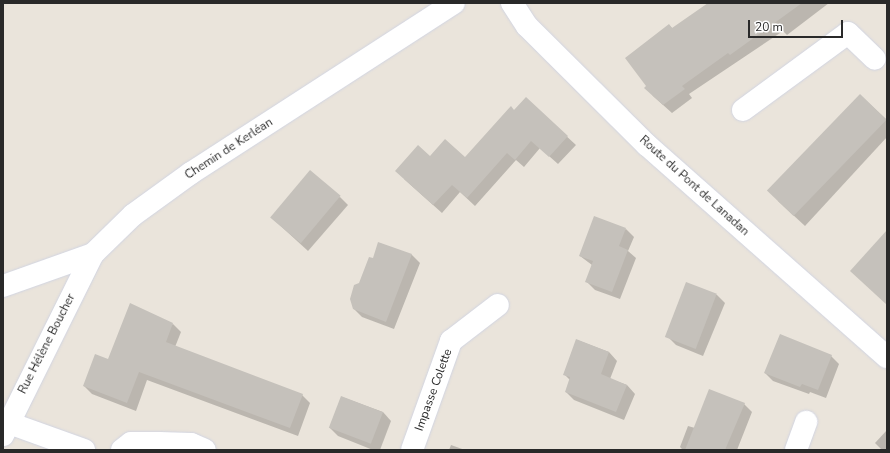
<!DOCTYPE html>
<html>
<head>
<meta charset="utf-8">
<style>
	body { margin:0 }
	#map { position:relative; width:890px; height:453px; overflow:hidden; background:#eae4db; font-family:"Nunito Sans",sans-serif }
	div>[style] { position:absolute }
	.shadow>* { inset:0; background:#0003 }
	.building>* { inset:0; background:#c5c1bb; transform-origin:0 0 }
	.roads { filter:drop-shadow(0 0 1px #d1d4e1) drop-shadow(0 0 1px #d1d4e1) }
	.street>* { height:22px; margin:-11px; padding:0 11px; transform-origin:11px; border-radius:11px; background:#fff }
	span { translate:-50% -50%; white-space:nowrap; text-align:center; line-height:1.15; -webkit-text-stroke:3.5px #fff; paint-order:stroke }
	.street-label { font-size:12px; color:#292929 }
	.frame { position:absolute; inset:0; border:4px solid #292929; pointer-events:none }
	.scale { position:absolute; left:748px; top:20px; width:95px; height:18px; box-sizing:border-box; border:2px solid #292929; border-top:0; padding-left:5px; font-size:12px; line-height:14px; white-space:nowrap; color:#292929; -webkit-text-stroke:3px #fff; paint-order:stroke }
</style>
</head>
<body>
<div id="map">
	<div class="shadow">
		<i style="clip-path:polygon(709px 3px,829px 3px,787px 35px,783px 31px,689px 94px,692px 98px,672px 113px,653px 96px,647px 86px,669px 25px,673px 29px)"></i>
		<i style="clip-path:polygon(860px 95px,887px 120px,887px 137px,805px 226px,778px 201px)"></i>
		<i style="clip-path:polygon(526px 99px,576px 145px,558px 164px,540px 148px,524px 167px,516px 160px,475px 206px,460px 192px,442px 213px,404px 179px,430px 157px,465px 158px)"></i>
		<i style="clip-path:polygon(340px 197px,348px 205px,308px 251px,272px 218px)"></i>
		<i style="clip-path:polygon(626px 229px,634px 237px,628px 251px,636px 258px,620px 299px,595px 290px,587px 282px,592px 265px,580px 256px)"></i>
		<i style="clip-path:polygon(379px 243px,412px 255px,420px 263px,394px 329px,362px 317px,354px 309px,360px 284px,374px 260px)"></i>
		<i style="clip-path:polygon(686px 284px,717px 295px,725px 303px,703px 356px,676px 345px,668px 337px)"></i>
		<i style="clip-path:polygon(173px 324px,181px 332px,175px 347px,302px 395px,310px 403px,298px 436px,147px 380px,136px 411px,92px 394px,84px 386px,109px 360px)"></i>
		<i style="clip-path:polygon(577px 340px,609px 352px,617px 361px,610px 379px,627px 385px,635px 394px,624px 420px,574px 400px,566px 392px,570px 380px,564px 374px)"></i>
		<i style="clip-path:polygon(831px 356px,839px 364px,826px 398px,810px 392px,809px 394px,773px 381px,765px 373px)"></i>
		<i style="clip-path:polygon(342px 397px,383px 412px,391px 421px,380px 450px,373px 450px,338px 436px,330px 428px)"></i>
		<i style="clip-path:polygon(744px 404px,752px 412px,737px 450px,683px 450px,680px 447px,688px 426px,695px 428px)"></i>
		<i style="clip-path:polygon(887px 430px,887px 450px,882px 450px,875px 443px)"></i>
		<i style="clip-path:polygon(451px 445px,465px 450px,449px 450px)"></i>
	</div>
	<div class="building">
		<i style="clip-path:polygon(708px 3px,802px 3px,730px 55px,728px 53px,682px 86px,685px 89px,663px 105px,644px 88px,646px 86px,625px 58px,669px 24px,672px 28px)"></i>
		<i style="left:860px;top:94px;width:37px;height:134px;rotate:44deg"></i>
		<i style="clip-path:polygon(526px 97px,568px 136px,549px 157px,531px 141px,515px 160px,507px 153px,467px 198px,452px 185px,433px 205px,395px 171px,418px 145px,430px 156px,445px 139px,465px 157px,511px 106px,514px 110px)"></i>
		<i style="left:310px;top:170px;width:40px;height:62px;rotate:40deg"></i>
		<i style="clip-path:polygon(594px 216px,626px 228px,619px 246px,628px 250px,612px 292px,585px 282px,593px 261px,579px 256px)"></i>
		<i style="clip-path:polygon(887px 230px,887px 305px,850px 271px)"></i>
		<i style="clip-path:polygon(378px 242px,412px 254px,386px 322px,353px 309px,350px 299px,354px 285px,359px 283px,369px 257px,373px 258px)"></i>
		<i style="left:686px;top:282px;width:33px;height:59px;rotate:21deg"></i>
		<i style="clip-path:polygon(130px 303px,173px 323px,166px 342px,303px 394px,290px 428px,139px 372px,127px 403px,83px 386px,95px 354px,108px 359px)"></i>
		<i style="clip-path:polygon(780px 334px,832px 355px,818px 390px,802px 384px,800px 387px,764px 373px)"></i>
		<i style="clip-path:polygon(576px 339px,609px 352px,601px 374px,627px 385px,616px 412px,565px 392px,570px 377px,563px 375px)"></i>
		<i style="clip-path:polygon(709px 389px,745px 403px,725px 450px,685px 450px)"></i>
		<i style="left:341px;top:396px;width:45px;height:34px;rotate:21deg"></i>
	</div>
	<div class="roads">
		<div class="street">
			<i style="left:512px;top:3px;width:27px;rotate:57deg"></i>
			<i style="left:527px;top:26px;width:169px;rotate:44.8deg"></i>
			<i style="left:647px;top:145px;width:320px;rotate:41.5deg"></i>
			<i style="left:743px;top:110px;width:130px;rotate:-36.3deg"></i>
			<i style="left:848px;top:33px;width:37px;rotate:44deg"></i>
			<i style="left:3px;top:286px;width:96px;rotate:-19.6deg"></i>
			<i style="left:93px;top:254px;width:56px;rotate:-44.3deg"></i>
			<i style="left:133px;top:215px;width:72px;rotate:-35.9deg"></i>
			<i style="left:191px;top:173px;width:313px;rotate:-32.9deg"></i>
			<i style="left:9px;top:423px;width:80px;rotate:19.8deg"></i>
			<i style="left:3px;top:435px;width:202px;rotate:-63.6deg"></i>
			<i style="left:122px;top:450px;width:11px;rotate:-38deg"></i>
			<i style="left:131px;top:443px;width:28px"></i>
			<i style="left:159px;top:443px;width:32px;rotate:2deg"></i>
			<i style="left:191px;top:444px;width:15px;rotate:23deg"></i>
			<i style="left:412px;top:450px;width:116px;rotate:-70.3deg"></i>
			<i style="left:451px;top:341px;width:59px;rotate:-37.5deg"></i>
			<i style="left:796px;top:450px;width:30px;rotate:-70deg"></i>
		</div>
	</div>
	<div class="street-label">
		<span style="left:229px;top:149px;rotate:-33deg">Chemin de Kerléan</span>
		<span style="left:694px;top:186px;rotate:42deg">Route du Pont de Lanadan</span>
		<span style="left:47px;top:344px;rotate:-63deg">Rue Hélène Boucher</span>
		<span style="left:434px;top:390px;rotate:-70deg">Impasse Colette</span>
	</div>
	<div class="frame"></div>
	<div class="scale">20 m</div>
</div>
</body>
</html>
